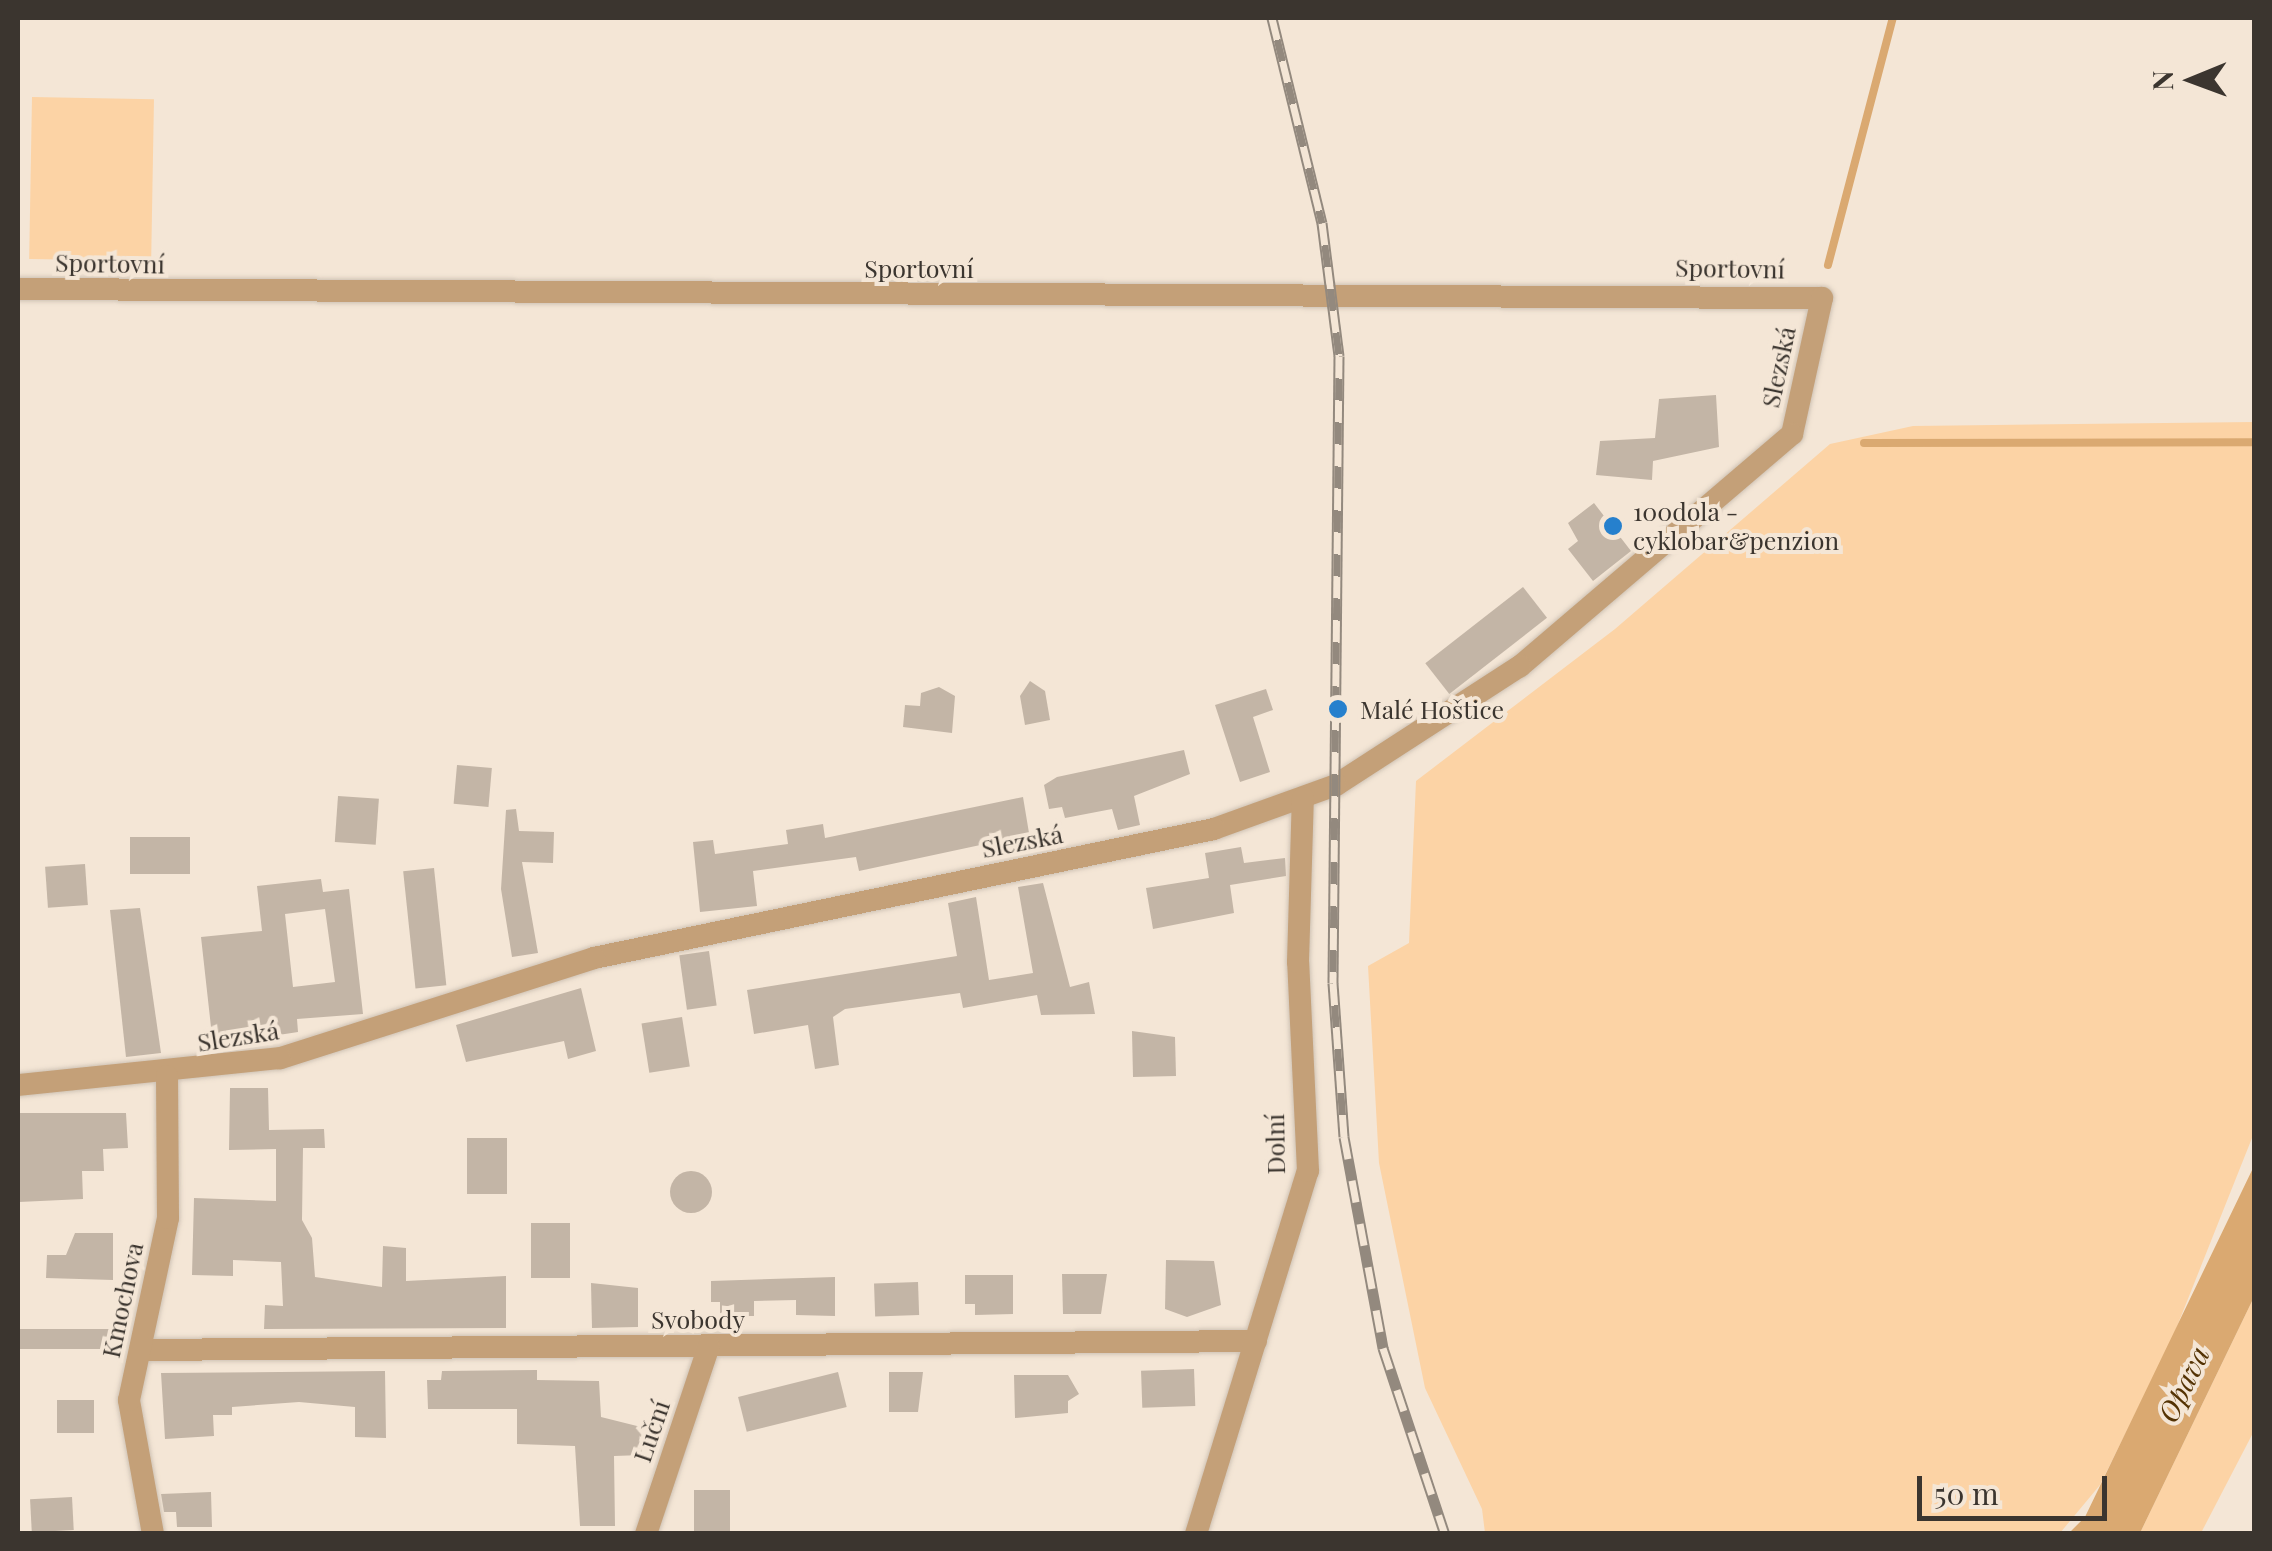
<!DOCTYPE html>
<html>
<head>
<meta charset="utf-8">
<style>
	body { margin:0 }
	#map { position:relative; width:2272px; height:1551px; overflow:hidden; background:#f4e6d6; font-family:"Playfair Display",serif }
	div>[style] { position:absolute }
	.green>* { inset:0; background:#fcd3a5; transform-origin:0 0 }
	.water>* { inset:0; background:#daa971 }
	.stream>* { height:8px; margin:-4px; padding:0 4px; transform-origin:4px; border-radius:4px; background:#daa971 }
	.building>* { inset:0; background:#c3b5a6; transform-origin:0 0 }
	.round { border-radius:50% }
	.roads { filter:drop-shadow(0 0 2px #cfc3b5) drop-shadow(0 0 2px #cfc3b5) }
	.minor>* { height:22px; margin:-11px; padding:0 11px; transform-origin:11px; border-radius:11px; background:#c4a078 }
	.rail>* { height:11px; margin-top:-5.5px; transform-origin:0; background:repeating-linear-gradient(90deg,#f4e6d6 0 22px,#93897e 0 44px); box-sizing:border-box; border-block:2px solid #93897e }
	.dots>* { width:28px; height:28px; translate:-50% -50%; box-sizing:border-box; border:5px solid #f4e6d6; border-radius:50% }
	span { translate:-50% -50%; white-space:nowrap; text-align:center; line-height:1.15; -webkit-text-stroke:8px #f4e6d6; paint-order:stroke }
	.street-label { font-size:25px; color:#3b352f }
	.poi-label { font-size:25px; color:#3b352f }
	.left { translate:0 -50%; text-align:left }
	.water-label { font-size:28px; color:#543304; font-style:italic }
	.frame { position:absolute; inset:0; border:20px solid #3b352f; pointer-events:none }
	.north { position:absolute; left:2142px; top:30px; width:100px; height:100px; -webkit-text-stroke:8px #f4e6d6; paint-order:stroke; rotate:269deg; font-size:28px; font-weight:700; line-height:40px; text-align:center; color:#3b352f }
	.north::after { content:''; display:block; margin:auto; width:35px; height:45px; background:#3b352f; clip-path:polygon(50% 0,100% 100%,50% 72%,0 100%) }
	.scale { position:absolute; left:1917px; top:1476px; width:190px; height:45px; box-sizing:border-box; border:5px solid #3b352f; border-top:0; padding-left:12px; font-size:30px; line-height:35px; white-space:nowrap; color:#3b352f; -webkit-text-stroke:8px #f4e6d6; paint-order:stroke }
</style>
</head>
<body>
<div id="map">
	<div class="green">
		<i style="left:32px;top:97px;width:122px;height:162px;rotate:1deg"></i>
		<i style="clip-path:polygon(2254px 422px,2254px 1133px,2172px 1339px,2100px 1485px,2060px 1533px,1485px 1533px,1482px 1509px,1425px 1388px,1379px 1163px,1368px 966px,1409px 943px,1416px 781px,1615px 629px,1830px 444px,1913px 426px)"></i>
		<i style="clip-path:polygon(2254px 1297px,2254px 1431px,2201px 1533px,2140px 1533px)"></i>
	</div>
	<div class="water">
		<i style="clip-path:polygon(2254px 1166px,2254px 1297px,2140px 1533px,2069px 1533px,2085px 1517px)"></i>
	</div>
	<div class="stream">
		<i style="left:1828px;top:265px;width:255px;rotate:-75.3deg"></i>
		<i style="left:1864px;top:443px;width:390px;rotate:-0.1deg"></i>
	</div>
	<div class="building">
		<i style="clip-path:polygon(1716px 395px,1719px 447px,1653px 461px,1652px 480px,1596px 475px,1600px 441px,1655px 438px,1659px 399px)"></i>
		<i style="clip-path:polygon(1594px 503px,1631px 551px,1593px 581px,1568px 549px,1578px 541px,1568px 523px)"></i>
		<i style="left:1523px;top:587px;width:39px;height:124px;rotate:52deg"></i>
		<i style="clip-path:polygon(1030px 681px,1045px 691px,1050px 720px,1025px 725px,1020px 696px)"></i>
		<i style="clip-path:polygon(939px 687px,955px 696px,952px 733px,903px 727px,905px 705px,920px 706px,921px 693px)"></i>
		<i style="clip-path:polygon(1266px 689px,1273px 710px,1253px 717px,1270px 772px,1240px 782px,1215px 705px)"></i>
		<i style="clip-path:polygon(1184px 750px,1190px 774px,1134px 796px,1140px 825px,1118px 830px,1112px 809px,1065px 818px,1062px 807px,1049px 809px,1044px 785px,1057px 777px)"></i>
		<i style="left:457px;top:765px;width:35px;height:39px;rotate:5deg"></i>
		<i style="left:338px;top:796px;width:41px;height:46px;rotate:4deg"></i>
		<i style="clip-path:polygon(1023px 797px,1031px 845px,1001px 851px,999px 841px,859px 871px,856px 857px,753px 871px,757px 906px,700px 912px,693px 842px,713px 840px,715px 854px,788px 844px,786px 830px,823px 824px,825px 838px)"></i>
		<i style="clip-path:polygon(516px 809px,519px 831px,554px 832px,553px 863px,522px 862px,538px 953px,512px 957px,501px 889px,506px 810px)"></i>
		<i style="left:130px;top:837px;width:60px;height:37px"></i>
		<i style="clip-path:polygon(1241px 847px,1244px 863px,1285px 858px,1286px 876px,1230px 885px,1234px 913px,1153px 929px,1146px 888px,1209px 878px,1205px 853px)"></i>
		<i style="left:85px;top:864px;width:41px;height:40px;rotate:86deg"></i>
		<i style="left:434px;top:868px;width:118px;height:31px;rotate:84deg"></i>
		<i style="clip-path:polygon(evenodd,321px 879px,323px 892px,349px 889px,363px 1014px,297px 1019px,298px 1032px,213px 1045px,201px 937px,262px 931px,257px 886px,321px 879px,325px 909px,335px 982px,293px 987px,285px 914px,325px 909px)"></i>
		<i style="clip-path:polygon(1043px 883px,1070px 987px,1089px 982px,1095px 1014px,1041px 1015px,1037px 995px,963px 1008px,960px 993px,845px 1009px,833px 1017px,839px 1065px,815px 1069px,808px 1025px,754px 1034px,747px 990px,957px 956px,948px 903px,976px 897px,989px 980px,1033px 973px,1018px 887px)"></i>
		<i style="clip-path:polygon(140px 908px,161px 1053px,126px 1057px,110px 910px)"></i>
		<i style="left:709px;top:951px;width:55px;height:30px;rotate:82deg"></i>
		<i style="clip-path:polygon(581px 988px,596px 1051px,568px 1059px,564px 1041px,466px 1062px,456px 1025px)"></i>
		<i style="left:682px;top:1017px;width:50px;height:41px;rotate:81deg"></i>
		<i style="clip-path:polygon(1132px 1031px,1175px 1037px,1176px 1076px,1133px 1077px)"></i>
		<i style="clip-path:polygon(230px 1088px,268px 1088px,269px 1130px,324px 1129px,325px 1148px,303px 1148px,302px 1220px,312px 1238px,315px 1277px,382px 1287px,383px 1246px,406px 1248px,406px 1281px,506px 1276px,506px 1328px,264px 1329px,265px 1305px,283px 1306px,281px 1262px,233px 1260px,233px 1276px,192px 1275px,194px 1198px,276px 1201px,276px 1149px,229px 1150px)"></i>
		<i style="clip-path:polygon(18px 1113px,126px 1113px,128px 1148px,103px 1149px,104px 1171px,82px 1171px,83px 1199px,19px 1202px)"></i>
		<i style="left:507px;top:1138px;width:56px;height:40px;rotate:90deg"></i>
		<i class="round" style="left:670px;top:1171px;width:42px;height:42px"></i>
		<i style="left:570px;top:1223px;width:55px;height:39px;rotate:90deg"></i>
		<i style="clip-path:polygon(75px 1233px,113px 1233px,113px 1280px,46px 1278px,47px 1255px,66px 1255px)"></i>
		<i style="clip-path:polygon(1166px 1260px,1214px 1261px,1221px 1305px,1187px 1317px,1165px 1309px)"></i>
		<i style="clip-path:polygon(1062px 1274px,1107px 1274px,1101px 1314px,1063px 1314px)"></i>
		<i style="clip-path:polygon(965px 1275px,1013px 1275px,1013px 1314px,975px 1315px,975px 1304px,965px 1304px)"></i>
		<i style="clip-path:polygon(835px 1277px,835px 1316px,796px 1315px,796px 1300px,754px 1301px,754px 1316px,720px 1316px,720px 1302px,711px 1302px,711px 1281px)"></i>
		<i style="left:918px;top:1282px;width:33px;height:44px;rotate:88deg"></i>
		<i style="clip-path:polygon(591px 1283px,638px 1288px,638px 1327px,592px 1328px)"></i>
		<i style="left:109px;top:1329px;width:20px;height:91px;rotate:90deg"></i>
		<i style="left:1194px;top:1369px;width:37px;height:53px;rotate:88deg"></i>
		<i style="clip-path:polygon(537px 1370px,537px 1380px,599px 1381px,601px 1417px,641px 1427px,642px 1455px,614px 1456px,615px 1526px,580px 1526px,575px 1446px,517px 1444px,517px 1409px,428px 1409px,427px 1380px,441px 1380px,442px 1371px)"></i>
		<i style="clip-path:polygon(385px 1371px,386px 1438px,355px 1437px,355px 1407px,299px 1402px,232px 1407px,232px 1415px,213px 1415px,214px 1436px,165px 1439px,161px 1373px)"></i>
		<i style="left:838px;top:1372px;width:36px;height:103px;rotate:76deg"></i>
		<i style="clip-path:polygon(889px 1372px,923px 1372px,918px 1412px,889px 1412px)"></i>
		<i style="clip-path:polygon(1014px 1375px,1068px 1375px,1079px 1394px,1068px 1401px,1068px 1413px,1015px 1418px)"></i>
		<i style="left:94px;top:1400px;width:33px;height:37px;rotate:90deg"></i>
		<i style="left:694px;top:1490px;width:36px;height:44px"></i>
		<i style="clip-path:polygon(211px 1492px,212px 1527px,177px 1527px,176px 1512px,164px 1512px,161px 1494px)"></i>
		<i style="left:72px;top:1497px;width:33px;height:42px;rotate:87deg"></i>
	</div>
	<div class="roads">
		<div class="minor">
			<i style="left:18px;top:289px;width:1804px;rotate:0.29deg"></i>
			<i style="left:1822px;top:298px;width:139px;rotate:102.4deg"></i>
			<i style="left:1792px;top:434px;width:358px;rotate:139.5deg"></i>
			<i style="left:1520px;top:666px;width:219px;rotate:147.1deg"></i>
			<i style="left:1336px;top:785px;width:130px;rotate:160.2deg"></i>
			<i style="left:1214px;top:829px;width:633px;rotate:168.25deg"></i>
			<i style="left:594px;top:958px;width:330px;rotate:162.3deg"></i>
			<i style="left:280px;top:1058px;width:263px;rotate:174.1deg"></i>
			<i style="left:141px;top:1350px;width:1115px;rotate:-0.46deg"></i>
			<i style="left:153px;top:1534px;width:136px;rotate:-100.2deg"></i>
			<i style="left:129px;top:1400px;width:186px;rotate:-77.9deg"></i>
			<i style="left:168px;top:1218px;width:142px;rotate:-90.4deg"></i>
			<i style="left:646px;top:1534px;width:198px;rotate:-71.5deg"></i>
			<i style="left:1196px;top:1534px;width:380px;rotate:-72.9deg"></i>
			<i style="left:1308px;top:1171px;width:209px;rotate:-92.7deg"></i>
			<i style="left:1298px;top:962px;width:164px;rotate:-88.3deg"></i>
		</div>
	</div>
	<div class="rail">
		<i style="left:1272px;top:18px;width:211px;rotate:76.3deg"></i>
		<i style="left:1322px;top:223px;width:134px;rotate:82.7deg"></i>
		<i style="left:1339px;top:356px;width:627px;rotate:90.55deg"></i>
		<i style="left:1333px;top:983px;width:154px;rotate:85.9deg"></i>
		<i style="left:1344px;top:1137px;width:215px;rotate:79.5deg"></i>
		<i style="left:1383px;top:1348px;width:196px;rotate:71.6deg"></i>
	</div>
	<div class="dots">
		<i style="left:1613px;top:526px;background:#2680cd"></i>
		<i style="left:1338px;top:709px;background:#2680cd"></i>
	</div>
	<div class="street-label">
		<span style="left:110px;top:263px;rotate:1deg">Sportovní</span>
		<span style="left:919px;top:268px">Sportovní</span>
		<span style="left:1730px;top:268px;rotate:1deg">Sportovní</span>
		<span style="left:1778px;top:367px;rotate:-78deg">Slezská</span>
		<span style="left:1022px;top:841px;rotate:-11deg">Slezská</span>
		<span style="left:238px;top:1036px;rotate:-9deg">Slezská</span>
		<span style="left:1275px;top:1144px;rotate:-91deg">Dolní</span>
		<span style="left:122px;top:1300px;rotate:-78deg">Kmochova</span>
		<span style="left:698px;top:1319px">Svobody</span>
		<span style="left:651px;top:1431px;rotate:-71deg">Luční</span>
	</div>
	<div class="poi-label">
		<span class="left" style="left:1633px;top:526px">100dola -<br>cyklobar&amp;penzion</span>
		<span class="left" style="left:1360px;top:709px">Malé Hoštice</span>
	</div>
	<div class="water-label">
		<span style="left:2183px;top:1384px;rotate:-64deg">Opava</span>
	</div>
	<div class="frame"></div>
	<div class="north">N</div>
	<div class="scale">50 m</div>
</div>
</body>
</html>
